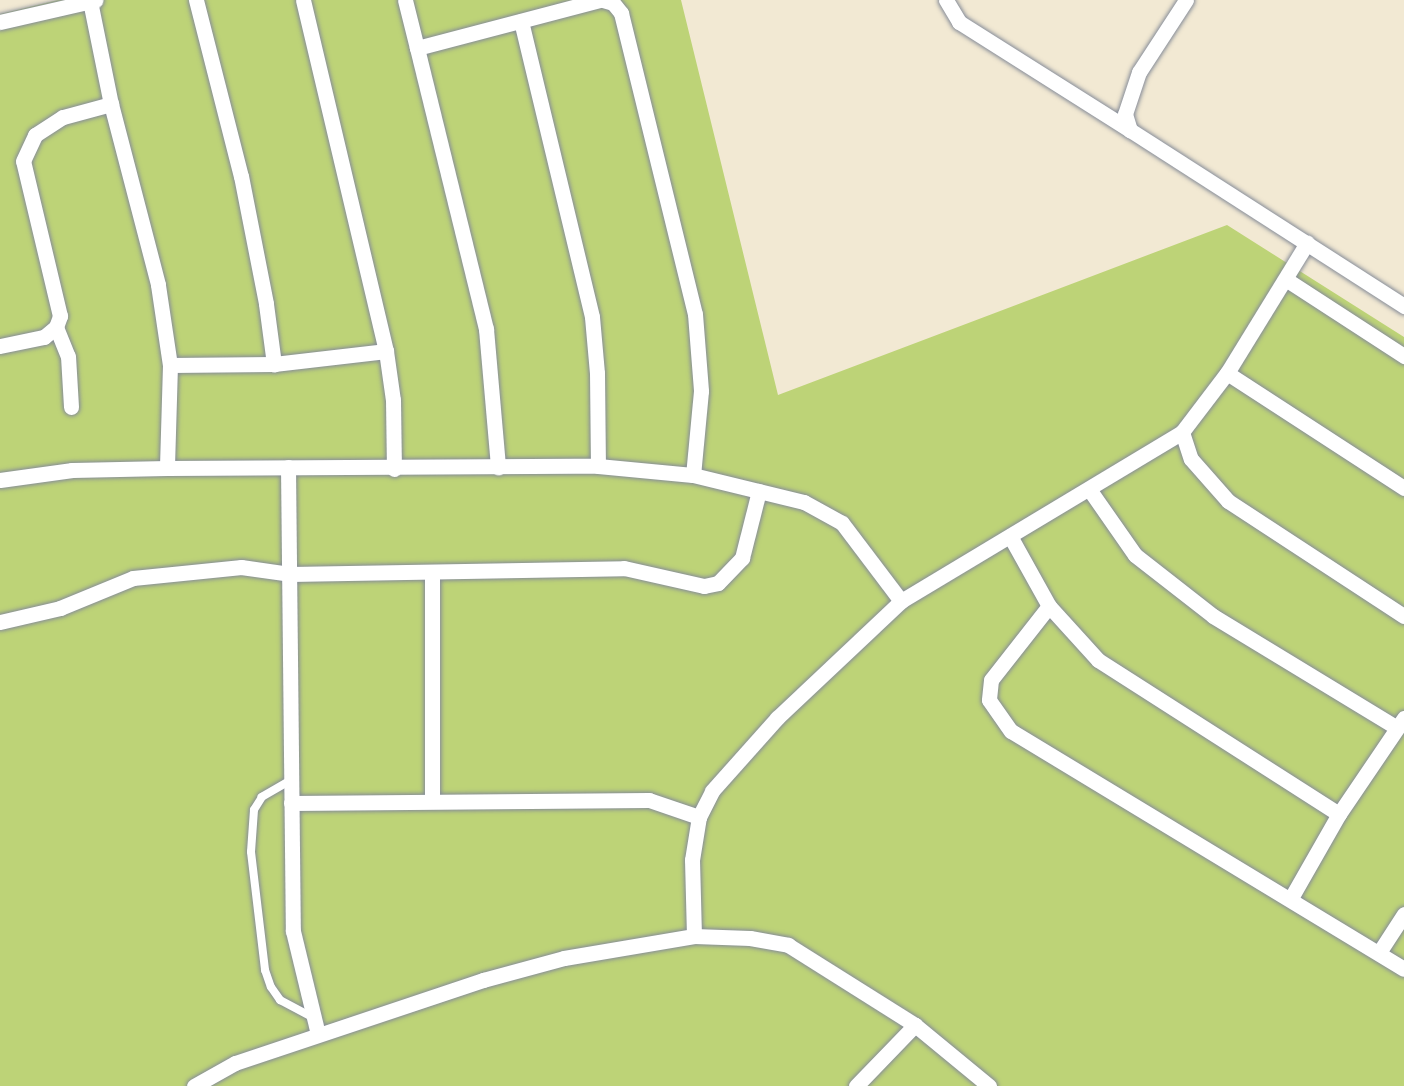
<!DOCTYPE html>
<html>
<head>
<meta charset="utf-8">
<style>
	body { margin:0 }
	#map { position:relative; width:1404px; height:1086px; overflow:hidden; background:#f2e9d3; font-family:"Gochi Hand",sans-serif }
	div>[style] { position:absolute }
	.green>* { inset:0; background:#bdd377 }
	.roads { filter:drop-shadow(0 0 2px #868c98) drop-shadow(0 0 2px #868c98) }
	.lane>* { height:8px; margin:-4px; padding:0 4px; transform-origin:4px; border-radius:4px; background:#fff }
	.street>* { height:15px; margin:-7.5px; padding:0 7.5px; transform-origin:7.5px; border-radius:7.5px; background:#fff }
	span { translate:-50% -50%; white-space:nowrap; text-align:center; line-height:1.15; -webkit-text-stroke:4.5px #f7f3e8; paint-order:stroke }
</style>
</head>
<body>
<div id="map">
	<div class="green">
		<i style="clip-path:polygon(58px 0,681px 0,778px 395px,1227px 225px,1404px 337px,1404px 1086px,0 1086px,0 14px)"></i>
	</div>
	<div class="roads">
		<div class="lane">
			<i style="left:291px;top:780px;width:34px;rotate:150deg"></i>
			<i style="left:262px;top:797px;width:15px;rotate:122deg"></i>
			<i style="left:254px;top:810px;width:42px;rotate:94.1deg"></i>
			<i style="left:251px;top:852px;width:119px;rotate:83.2deg"></i>
			<i style="left:265px;top:970px;width:18px;rotate:71deg"></i>
			<i style="left:271px;top:987px;width:16px;rotate:55deg"></i>
			<i style="left:280px;top:1000px;width:40px;rotate:28deg"></i>
		</div>
		<div class="street">
			<i style="left:196px;top:0;width:182px;rotate:75.7deg"></i>
			<i style="left:241px;top:176px;width:130px;rotate:78.9deg"></i>
			<i style="left:266px;top:304px;width:61px;rotate:82.4deg"></i>
			<i style="left:303px;top:0;width:361px;rotate:76.7deg"></i>
			<i style="left:386px;top:351px;width:49px;rotate:81.9deg"></i>
			<i style="left:393px;top:400px;width:69px;rotate:89.2deg"></i>
			<i style="left:405px;top:0;width:49px;rotate:76deg"></i>
			<i style="left:417px;top:48px;width:189px;rotate:-14.7deg"></i>
			<i style="left:603px;top:0;width:10px;rotate:17deg"></i>
			<i style="left:613px;top:3px;width:13px;rotate:51deg"></i>
			<i style="left:621px;top:13px;width:310px;rotate:76.2deg"></i>
			<i style="left:695px;top:314px;width:77px;rotate:85.5deg"></i>
			<i style="left:701px;top:391px;width:84px;rotate:95.4deg"></i>
			<i style="left:946px;top:0;width:26px;rotate:59deg"></i>
			<i style="left:959px;top:22px;width:202px;rotate:32.3deg"></i>
			<i style="left:1186px;top:0;width:86px;rotate:123.1deg"></i>
			<i style="left:1139px;top:72px;width:44px;rotate:108.4deg"></i>
			<i style="left:1125px;top:114px;width:17px;rotate:73deg"></i>
			<i style="left:1130px;top:130px;width:326px;rotate:32.7deg"></i>
			<i style="left:90px;top:1px;width:105px;rotate:78.5deg"></i>
			<i style="left:111px;top:104px;width:187px;rotate:75.4deg"></i>
			<i style="left:158px;top:285px;width:81px;rotate:81.5deg"></i>
			<i style="left:170px;top:365px;width:103px;rotate:91.7deg"></i>
			<i style="left:521px;top:21px;width:304px;rotate:76.5deg"></i>
			<i style="left:592px;top:317px;width:56px;rotate:84.9deg"></i>
			<i style="left:597px;top:373px;width:93px;rotate:89.4deg"></i>
			<i style="left:0;top:22px;width:98px;rotate:-12.9deg"></i>
			<i style="left:417px;top:48px;width:289px;rotate:76.2deg"></i>
			<i style="left:486px;top:329px;width:139px;rotate:85deg"></i>
			<i style="left:1287px;top:280px;width:140px;rotate:33deg"></i>
			<i style="left:56px;top:327px;width:31px;rotate:68deg"></i>
			<i style="left:68px;top:356px;width:51px;rotate:86.6deg"></i>
			<i style="left:0;top:346px;width:45px;rotate:-11.6deg"></i>
			<i style="left:44px;top:337px;width:16px;rotate:-40deg"></i>
			<i style="left:56px;top:327px;width:12px;rotate:-70deg"></i>
			<i style="left:60px;top:316px;width:159px;rotate:-103.4deg"></i>
			<i style="left:23px;top:161px;width:29px;rotate:-65deg"></i>
			<i style="left:35px;top:135px;width:33px;rotate:-33deg"></i>
			<i style="left:63px;top:117px;width:50px;rotate:-15.2deg"></i>
			<i style="left:170px;top:365px;width:104px;rotate:-0.6deg"></i>
			<i style="left:274px;top:364px;width:113px;rotate:-6.6deg"></i>
			<i style="left:1227px;top:373px;width:211px;rotate:33deg"></i>
			<i style="left:1182px;top:432px;width:28px;rotate:72deg"></i>
			<i style="left:1191px;top:459px;width:56px;rotate:48.6deg"></i>
			<i style="left:1228px;top:501px;width:210px;rotate:33.2deg"></i>
			<i style="left:288px;top:467px;width:464px;rotate:89.4deg"></i>
			<i style="left:293px;top:931px;width:106px;rotate:76.4deg"></i>
			<i style="left:0;top:480px;width:73px;rotate:-7.9deg"></i>
			<i style="left:72px;top:470px;width:95px;rotate:-1.2deg"></i>
			<i style="left:167px;top:468px;width:431px;rotate:-0.3deg"></i>
			<i style="left:598px;top:466px;width:95px;rotate:5.4deg"></i>
			<i style="left:693px;top:475px;width:114px;rotate:13.7deg"></i>
			<i style="left:804px;top:502px;width:43px;rotate:28.9deg"></i>
			<i style="left:842px;top:523px;width:98px;rotate:52.9deg"></i>
			<i style="left:1089px;top:489px;width:80px;rotate:55.1deg"></i>
			<i style="left:1135px;top:555px;width:99px;rotate:38deg"></i>
			<i style="left:1213px;top:616px;width:215px;rotate:31.3deg"></i>
			<i style="left:1010px;top:536px;width:80px;rotate:60.9deg"></i>
			<i style="left:1049px;top:606px;width:73px;rotate:47.8deg"></i>
			<i style="left:1098px;top:660px;width:286px;rotate:32.6deg"></i>
			<i style="left:432px;top:573px;width:228px;rotate:90deg"></i>
			<i style="left:1049px;top:606px;width:94px;rotate:128.1deg"></i>
			<i style="left:991px;top:680px;width:20px;rotate:96deg"></i>
			<i style="left:989px;top:700px;width:38px;rotate:55deg"></i>
			<i style="left:1011px;top:731px;width:459px;rotate:31.2deg"></i>
			<i style="left:0;top:622px;width:62px;rotate:-13.1deg"></i>
			<i style="left:60px;top:608px;width:79px;rotate:-22.3deg"></i>
			<i style="left:133px;top:578px;width:109px;rotate:-5.8deg"></i>
			<i style="left:241px;top:567px;width:49px;rotate:8.1deg"></i>
			<i style="left:290px;top:574px;width:334px;rotate:-1deg"></i>
			<i style="left:624px;top:568px;width:82px;rotate:12.7deg"></i>
			<i style="left:704px;top:586px;width:14px;rotate:-12deg"></i>
			<i style="left:718px;top:583px;width:35px;rotate:-46deg"></i>
			<i style="left:742px;top:558px;width:69px;rotate:-75.8deg"></i>
			<i style="left:291px;top:803px;width:358px;rotate:-0.5deg"></i>
			<i style="left:649px;top:800px;width:53px;rotate:18.8deg"></i>
			<i style="left:1291px;top:898px;width:97px;rotate:-60.3deg"></i>
			<i style="left:1339px;top:814px;width:116px;rotate:-55.9deg"></i>
			<i style="left:694px;top:936px;width:76px;rotate:-91.5deg"></i>
			<i style="left:692px;top:860px;width:44px;rotate:-80.8deg"></i>
			<i style="left:699px;top:817px;width:29px;rotate:-63deg"></i>
			<i style="left:712px;top:791px;width:98px;rotate:-48.3deg"></i>
			<i style="left:777px;top:718px;width:170px;rotate:-43.3deg"></i>
			<i style="left:901px;top:601px;width:328px;rotate:-31deg"></i>
			<i style="left:1182px;top:432px;width:74px;rotate:-52.7deg"></i>
			<i style="left:1227px;top:373px;width:153px;rotate:-58.4deg"></i>
			<i style="left:1380px;top:951px;width:44px;rotate:-57deg"></i>
			<i style="left:194px;top:1086px;width:47px;rotate:-29.3deg"></i>
			<i style="left:235px;top:1063px;width:262px;rotate:-18.5deg"></i>
			<i style="left:483px;top:980px;width:84px;rotate:-15.2deg"></i>
			<i style="left:564px;top:958px;width:132px;rotate:-9.6deg"></i>
			<i style="left:694px;top:936px;width:56px;rotate:2deg"></i>
			<i style="left:750px;top:938px;width:39px;rotate:10deg"></i>
			<i style="left:788px;top:945px;width:150px;rotate:32.2deg"></i>
			<i style="left:915px;top:1025px;width:96px;rotate:39.5deg"></i>
			<i style="left:856px;top:1086px;width:85px;rotate:-46deg"></i>
		</div>
	</div>
</div>
</body>
</html>
